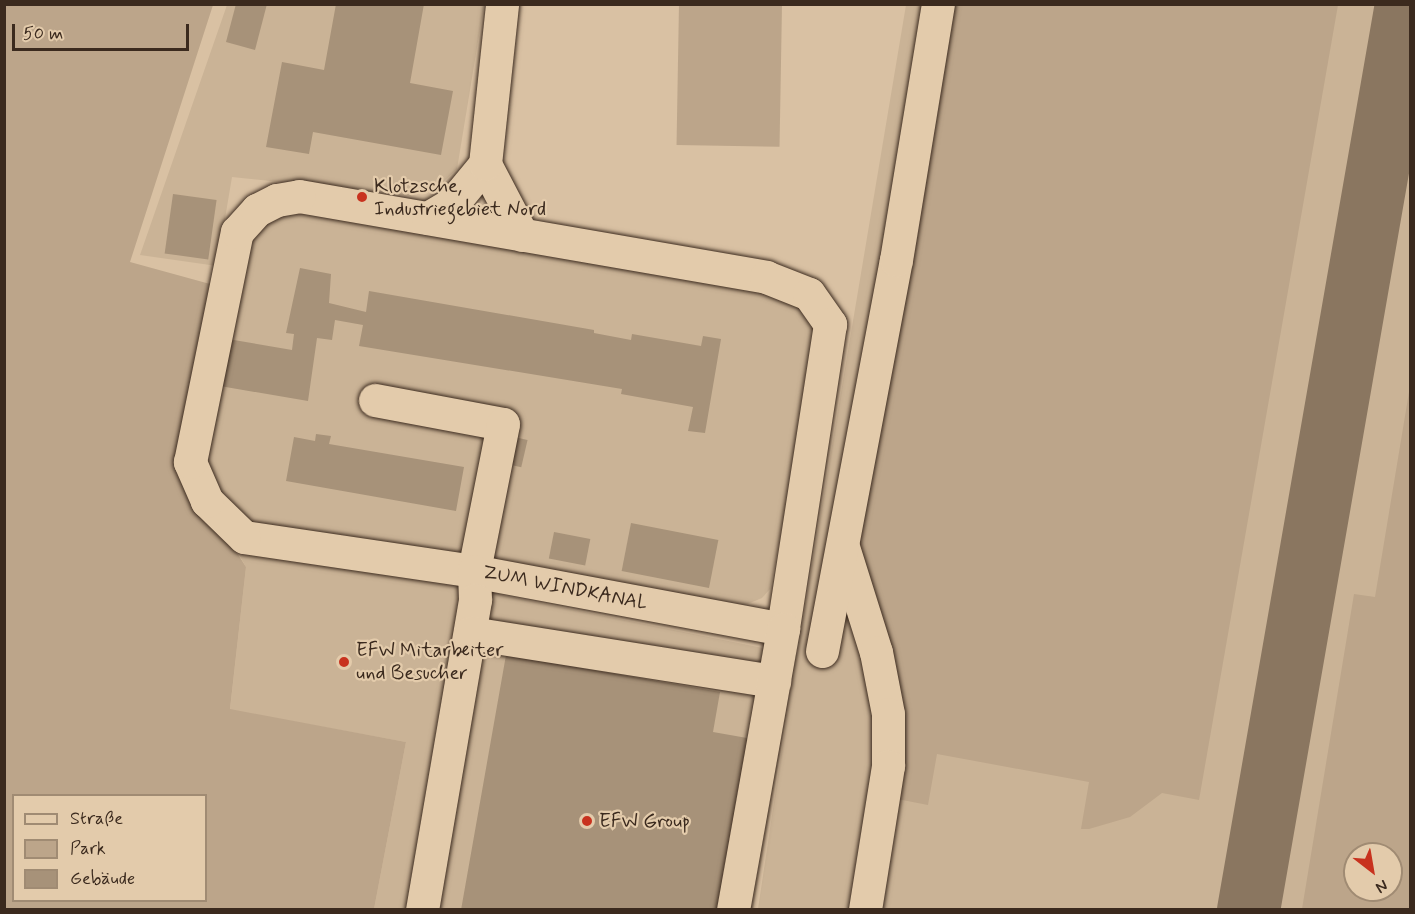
<!DOCTYPE html>
<html>
<head>
<meta charset="utf-8">
<style>
	body { margin:0 }
	#map { position:relative; width:1415px; height:914px; overflow:hidden; background:#d9c1a3; font-family:Mynerve,sans-serif }
	div>[style] { position:absolute }
	.built>* { inset:0; background:#cab396 }
	.green>* { inset:0; background:#bca58a; transform-origin:0 0 }
	.taxiway>* { height:63px; margin:-31.5px; padding:0 31.5px; transform-origin:31.5px; border-radius:31.5px; background:#8a7660 }
	.building>* { inset:0; background:#a79279; transform-origin:0 0 }
	.roads { filter:drop-shadow(0 0 2px #3b2a1e) drop-shadow(0 0 2px #3b2a1e) }
	.minor>* { height:33px; margin:-16.5px; padding:0 16.5px; transform-origin:16.5px; border-radius:16.5px; background:#e3cbab }
	.dots>* { width:16px; height:16px; translate:-50% -50%; box-sizing:border-box; border:3px solid #e3cbab; border-radius:50% }
	span { translate:-50% -50%; white-space:nowrap; text-align:center; line-height:1.15; -webkit-text-stroke:4.5px #e3cbab; paint-order:stroke }
	.poi-label { font-size:20px; color:#3b2a1e }
	.left { translate:0 -50%; text-align:left }
	.street-label { font-size:20px; color:#3b2a1e }
	.frame { position:absolute; inset:0; border:6px solid #3b2a1e; pointer-events:none }
	.legend { position:absolute; left:12px; top:794px; width:195px; height:108px; box-sizing:border-box; background:#e3cbab; border:2px solid #a08b73; margin:0; padding:8px 10px; list-style:none; font-size:18px; color:#3b2a1e }
	.legend li { display:flex; align-items:center; gap:12px; height:30px }
	.legend b { width:30px; border:2px solid #a08b73 }
	.north { position:absolute; left:1343px; top:842px; width:60px; height:60px; box-sizing:border-box; background:#e3cbab; border:2px solid #a08b73; border-radius:50%; rotate:149deg; font-size:16px; font-weight:700; line-height:24px; text-align:center; color:#3b2a1e }
	.north::after { content:''; display:block; margin:auto; width:21px; height:27px; background:#c8321e; clip-path:polygon(50% 0,100% 100%,50% 72%,0 100%) }
	.scale { position:absolute; left:12px; top:24px; width:177px; height:27px; box-sizing:border-box; border:3px solid #3b2a1e; border-top:0; padding-left:8px; font-size:18px; line-height:21px; white-space:nowrap; color:#3b2a1e; -webkit-text-stroke:4px #e3cbab; paint-order:stroke }
</style>
</head>
<body>
<div id="map">
	<div class="built">
		<i style="clip-path:polygon(227px 5px,484px 5px,457px 169px,442px 183px,411px 196px,232px 177px,217px 266px,140px 255px)"></i>
		<i style="clip-path:polygon(evenodd,906px 5px,1410px 5px,1410px 909px,758px 909px,789px 702px,753px 909px,374px 909px,406px 742px,230px 710px,246px 567px,235px 548px,449px 578px,506px 596px,797px 655px,906px 5px,1355px 854px,1391px 854px,1391px 890px,1355px 890px,1355px 854px)"></i>
		<i style="clip-path:polygon(304px 206px,798px 299px,820px 339px,770px 589px,762px 598px,740px 607px,252px 523px,212px 487px,203px 455px,241px 259px,260px 224px)"></i>
	</div>
	<div class="green">
		<i style="left:679px;top:4px;width:103px;height:141px;rotate:1deg"></i>
		<i style="clip-path:polygon(evenodd,5px 5px,213px 5px,130px 262px,210px 284px,179px 461px,246px 567px,230px 709px,406px 742px,374px 909px,5px 910px,5px 5px,14px 796px,206px 796px,206px 900px,14px 900px,14px 796px)"></i>
		<i style="clip-path:polygon(951px 5px,1338px 5px,1199px 800px,1162px 793px,1130px 817px,1089px 829px,1081px 829px,1089px 782px,937px 754px,928px 805px,897px 799px,905px 742px,897px 673px,857px 542px)"></i>
		<i style="clip-path:polygon(evenodd,1410px 386px,1410px 909px,1302px 909px,1354px 594px,1375px 597px,1410px 386px,1355px 854px,1391px 854px,1391px 890px,1355px 890px,1355px 854px)"></i>
	</div>
	<div class="taxiway">
		<i style="left:1248px;top:910px;width:920px;rotate:-80.11deg"></i>
	</div>
	<div class="building">
		<i style="clip-path:polygon(236px 4px,267px 4px,255px 50px,226px 42px)"></i>
		<i style="clip-path:polygon(336px 4px,424px 4px,410px 83px,453px 91px,441px 155px,313px 132px,309px 154px,266px 147px,282px 62px,324px 70px)"></i>
		<i style="left:173px;top:194px;width:44px;height:60px;rotate:8deg"></i>
		<i style="clip-path:polygon(300px 268px,331px 274px,329px 303px,366px 312px,369px 291px,594px 330px,594px 333px,631px 340px,632px 334px,701px 346px,703px 336px,721px 339px,705px 433px,688px 431px,693px 407px,621px 394px,622px 389px,359px 346px,363px 325px,335px 320px,332px 340px,317px 338px,308px 401px,220px 386px,228px 339px,292px 350px,294px 334px,286px 333px)"></i>
		<i style="clip-path:polygon(316px 434px,331px 436px,329px 444px,464px 467px,456px 511px,286px 481px,294px 437px,315px 441px)"></i>
		<i style="left:510px;top:436px;width:18px;height:28px;rotate:13deg"></i>
		<i style="left:631px;top:523px;width:89px;height:49px;rotate:11deg"></i>
		<i style="left:554px;top:532px;width:37px;height:27px;rotate:11deg"></i>
		<i style="clip-path:polygon(506px 655px,720px 692px,713px 732px,776px 743px,747px 910px,461px 910px)"></i>
	</div>
	<div class="roads">
		<div class="minor">
			<i style="left:485px;top:164px;width:80px;rotate:62.5deg"></i>
			<i style="left:299px;top:196px;width:474px;rotate:9.8deg"></i>
			<i style="left:766px;top:277px;width:46px;rotate:21.6deg"></i>
			<i style="left:809px;top:294px;width:37px;rotate:55deg"></i>
			<i style="left:830px;top:324px;width:309px;rotate:98.8deg"></i>
			<i style="left:783px;top:629px;width:314px;rotate:-169.4deg"></i>
			<i style="left:474px;top:571px;width:232px;rotate:-171.6deg"></i>
			<i style="left:244px;top:537px;width:52px;rotate:-135.8deg"></i>
			<i style="left:207px;top:501px;width:43px;rotate:-113.6deg"></i>
			<i style="left:190px;top:462px;width:235px;rotate:-78.5deg"></i>
			<i style="left:237px;top:232px;width:30px;rotate:-48deg"></i>
			<i style="left:257px;top:210px;width:22px;rotate:-27deg"></i>
			<i style="left:277px;top:200px;width:22px;rotate:-10deg"></i>
			<i style="left:428px;top:218px;width:29px;rotate:-31deg"></i>
			<i style="left:453px;top:203px;width:50px;rotate:-50.6deg"></i>
			<i style="left:485px;top:164px;width:161px;rotate:-83.9deg"></i>
			<i style="left:375px;top:400px;width:130px;rotate:10.6deg"></i>
			<i style="left:503px;top:424px;width:150px;rotate:101.2deg"></i>
			<i style="left:474px;top:571px;width:29px;rotate:88deg"></i>
			<i style="left:475px;top:600px;width:314px;rotate:99.7deg"></i>
			<i style="left:843px;top:547px;width:110px;rotate:72.6deg"></i>
			<i style="left:876px;top:652px;width:63px;rotate:79deg"></i>
			<i style="left:888px;top:714px;width:52px;rotate:90deg"></i>
			<i style="left:888px;top:766px;width:146px;rotate:99.1deg"></i>
			<i style="left:470px;top:633px;width:308px;rotate:9deg"></i>
			<i style="left:822px;top:651px;width:398px;rotate:-79.3deg"></i>
			<i style="left:896px;top:260px;width:259px;rotate:-80.7deg"></i>
			<i style="left:733px;top:910px;width:285px;rotate:-79.9deg"></i>
		</div>
	</div>
	<div class="dots">
		<i style="left:362px;top:197px;background:#c8321e"></i>
		<i style="left:344px;top:662px;background:#c8321e"></i>
		<i style="left:587px;top:821px;background:#c8321e"></i>
	</div>
	<div class="poi-label">
		<span class="left" style="left:374px;top:198px">Klotzsche,<br>Industriegebiet Nord</span>
		<span class="left" style="left:356px;top:662px">EFW Mitarbeiter<br>und Besucher</span>
		<span class="left" style="left:599px;top:821px">EFW Group</span>
	</div>
	<div class="street-label">
		<span style="left:565px;top:588px;rotate:11deg">ZUM WINDKANAL</span>
	</div>
	<div class="frame"></div>
	<ul class="legend">
	<li><b style="height:8px;background:#e3cbab"></b>Straße</li>
	<li><b style="height:16px;background:#bca58a"></b>Park</li>
	<li><b style="height:16px;background:#a79279"></b>Gebäude</li>
	</ul>
	<div class="north">N</div>
	<div class="scale">50 m</div>
</div>
</body>
</html>
